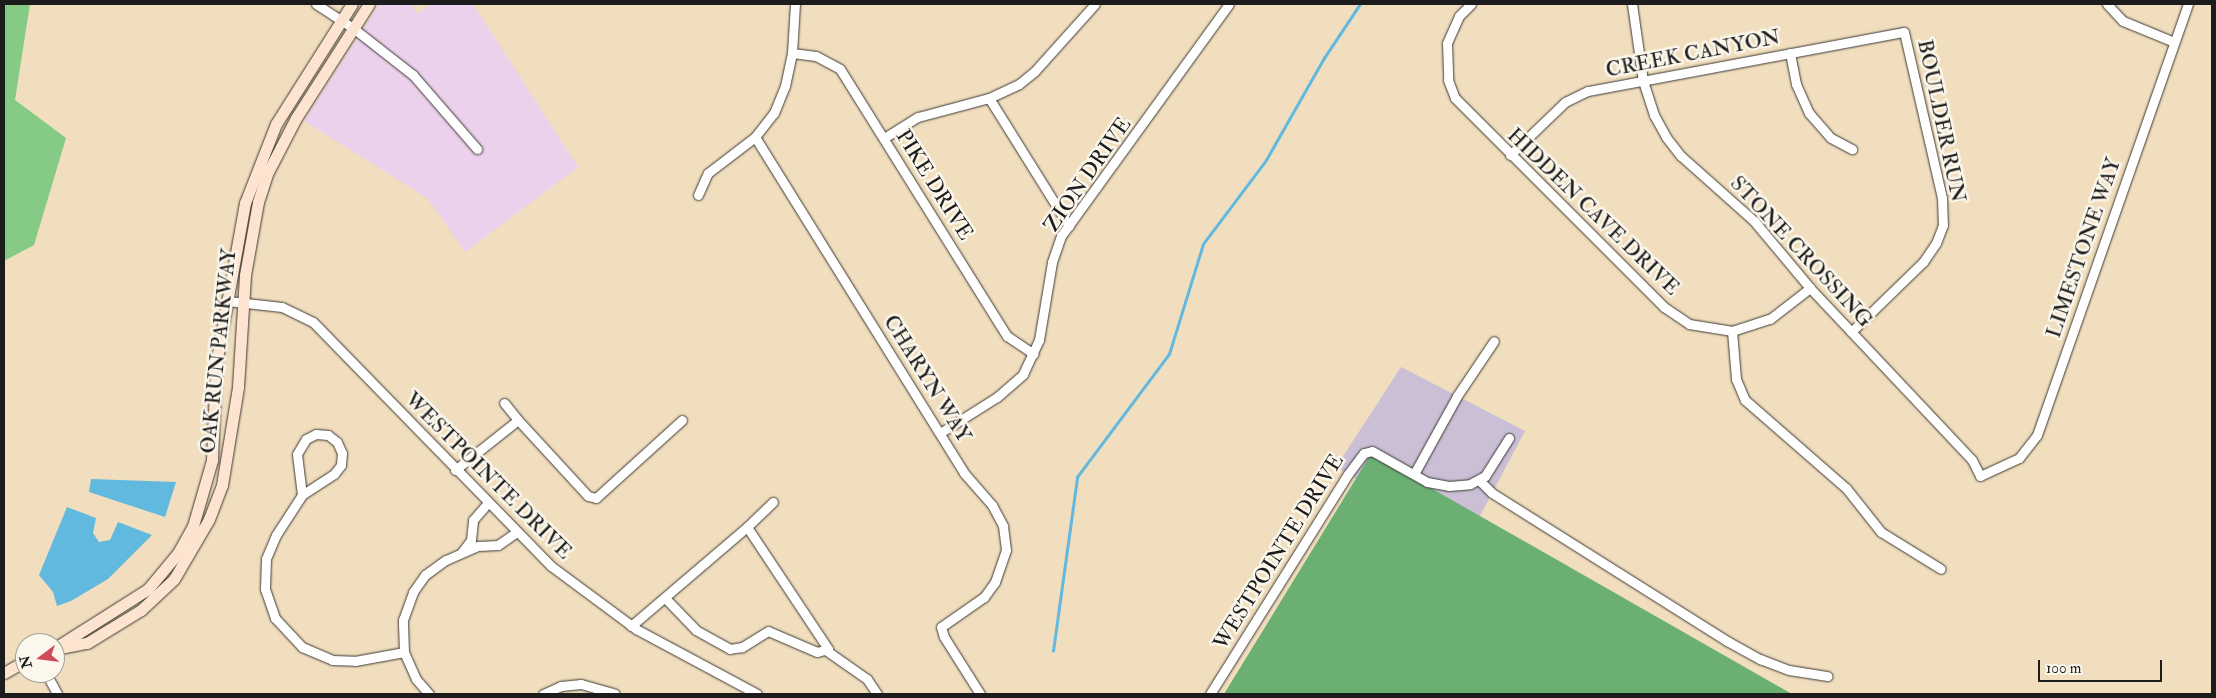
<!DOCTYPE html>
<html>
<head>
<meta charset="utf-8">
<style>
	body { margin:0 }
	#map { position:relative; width:2216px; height:698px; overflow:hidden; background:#f1debe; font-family:"IM FELL Double Pica",serif }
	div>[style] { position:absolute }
	.built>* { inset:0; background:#ebd1eb }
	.industrial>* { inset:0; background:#cbbfd5 }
	.green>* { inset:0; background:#85cb86 }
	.forest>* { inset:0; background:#6caf73 }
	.water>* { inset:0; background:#62b9df }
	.stream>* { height:2.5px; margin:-1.25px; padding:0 1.25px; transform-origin:1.25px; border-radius:1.25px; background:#62b9df }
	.roads { filter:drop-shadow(0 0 1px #3c3934) drop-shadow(0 0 1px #3c3934) }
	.street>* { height:9px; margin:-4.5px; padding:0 4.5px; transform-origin:4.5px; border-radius:4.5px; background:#fff }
	.secondary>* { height:11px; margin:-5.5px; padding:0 5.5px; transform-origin:5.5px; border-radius:5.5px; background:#fde4d1 }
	span { translate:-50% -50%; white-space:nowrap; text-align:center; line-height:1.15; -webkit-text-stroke:5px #fbf7ec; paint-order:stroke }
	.street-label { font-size:21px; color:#1c1c1c }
	.frame { position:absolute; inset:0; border:5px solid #1c1c1c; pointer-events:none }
	.north { position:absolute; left:15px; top:633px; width:50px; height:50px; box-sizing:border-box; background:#fbf7ec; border:1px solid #a29f99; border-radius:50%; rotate:255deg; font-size:14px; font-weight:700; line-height:20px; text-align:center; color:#1c1c1c }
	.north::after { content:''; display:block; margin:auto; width:18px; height:22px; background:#d1495b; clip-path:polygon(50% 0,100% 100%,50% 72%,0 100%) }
	.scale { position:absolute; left:2038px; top:660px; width:124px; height:22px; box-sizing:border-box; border:2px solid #1c1c1c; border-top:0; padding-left:6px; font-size:15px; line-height:18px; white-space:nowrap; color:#1c1c1c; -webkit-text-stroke:4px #fbf7ec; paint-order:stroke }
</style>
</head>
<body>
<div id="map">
	<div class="built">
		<i style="clip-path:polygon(379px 4px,410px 4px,417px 13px,432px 4px,473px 4px,578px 167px,465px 252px,427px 198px,304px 121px)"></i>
	</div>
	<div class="industrial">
		<i style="clip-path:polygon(1401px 367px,1525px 431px,1480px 516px,1371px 455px,1356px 479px,1336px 467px)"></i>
	</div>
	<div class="green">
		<i style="clip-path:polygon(4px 4px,30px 4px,15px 100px,66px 138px,34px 245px,4px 261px)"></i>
	</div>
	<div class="forest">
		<i style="clip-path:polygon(1371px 454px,1480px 516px,1792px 694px,1224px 694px)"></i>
	</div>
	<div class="water">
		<i style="clip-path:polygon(91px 479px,176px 482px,165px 517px,89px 492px)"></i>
		<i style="clip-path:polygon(67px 507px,96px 518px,93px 533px,99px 542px,110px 540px,118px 522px,152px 535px,108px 579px,71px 601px,57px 606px,53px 592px,39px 575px)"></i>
	</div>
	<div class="stream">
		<i style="left:1053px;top:651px;width:176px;rotate:-82.1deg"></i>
		<i style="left:1077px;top:477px;width:154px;rotate:-53.2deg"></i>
		<i style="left:1169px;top:354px;width:115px;rotate:-72.8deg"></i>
		<i style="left:1203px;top:244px;width:105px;rotate:-53.1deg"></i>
		<i style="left:1266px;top:160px;width:117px;rotate:-60.4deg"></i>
		<i style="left:1324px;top:58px;width:65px;rotate:-56.3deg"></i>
	</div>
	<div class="roads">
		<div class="street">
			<i style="left:316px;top:4px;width:44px;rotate:33deg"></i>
			<i style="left:353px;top:28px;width:76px;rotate:38.1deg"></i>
			<i style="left:413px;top:75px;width:98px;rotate:49.1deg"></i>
			<i style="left:1471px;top:4px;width:17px;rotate:135deg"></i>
			<i style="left:1459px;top:16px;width:30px;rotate:114deg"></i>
			<i style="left:1447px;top:43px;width:37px;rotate:88deg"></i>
			<i style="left:1448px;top:80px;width:19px;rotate:69deg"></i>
			<i style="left:1455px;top:98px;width:296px;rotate:45deg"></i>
			<i style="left:1664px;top:307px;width:30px;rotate:34deg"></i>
			<i style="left:1689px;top:324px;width:44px;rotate:9.2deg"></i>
			<i style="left:1732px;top:331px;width:40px;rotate:-18deg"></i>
			<i style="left:1770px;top:319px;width:51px;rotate:-37.8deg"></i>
			<i style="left:1632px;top:4px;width:78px;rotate:81.9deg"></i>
			<i style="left:1643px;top:81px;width:36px;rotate:72deg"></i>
			<i style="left:1654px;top:115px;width:25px;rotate:61deg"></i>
			<i style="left:1666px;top:137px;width:24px;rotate:52deg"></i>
			<i style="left:1681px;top:156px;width:98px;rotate:41.7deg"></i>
			<i style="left:1754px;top:221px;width:87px;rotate:50.1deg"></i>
			<i style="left:1810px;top:288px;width:236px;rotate:46.7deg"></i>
			<i style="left:1972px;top:460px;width:18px;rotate:63deg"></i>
			<i style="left:1980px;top:476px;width:43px;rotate:-24.8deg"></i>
			<i style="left:2019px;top:458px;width:29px;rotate:-52deg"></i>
			<i style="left:2037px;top:435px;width:457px;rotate:-70.7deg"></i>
			<i style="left:2107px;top:4px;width:23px;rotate:47deg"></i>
			<i style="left:2123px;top:21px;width:55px;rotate:22.4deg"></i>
			<i style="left:792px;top:53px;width:24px;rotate:7deg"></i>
			<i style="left:816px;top:56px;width:27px;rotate:28deg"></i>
			<i style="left:840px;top:69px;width:315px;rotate:58deg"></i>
			<i style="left:1007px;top:336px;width:32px;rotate:34deg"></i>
			<i style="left:1790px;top:53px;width:32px;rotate:79deg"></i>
			<i style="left:1796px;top:84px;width:32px;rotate:66deg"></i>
			<i style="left:1809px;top:113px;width:33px;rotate:49deg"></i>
			<i style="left:1831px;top:138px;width:24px;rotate:28deg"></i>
			<i style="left:989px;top:98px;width:151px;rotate:58deg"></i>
			<i style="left:755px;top:137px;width:396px;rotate:58.1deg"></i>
			<i style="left:964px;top:473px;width:43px;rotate:48.8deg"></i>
			<i style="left:992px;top:505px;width:24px;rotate:62deg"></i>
			<i style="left:1003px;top:526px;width:24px;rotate:83deg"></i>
			<i style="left:1006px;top:550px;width:34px;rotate:109deg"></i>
			<i style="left:995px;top:582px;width:19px;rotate:126deg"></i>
			<i style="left:984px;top:597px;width:52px;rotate:145.1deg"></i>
			<i style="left:941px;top:627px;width:10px;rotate:73deg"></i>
			<i style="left:944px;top:637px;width:67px;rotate:57.7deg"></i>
			<i style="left:884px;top:138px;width:40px;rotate:-32deg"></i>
			<i style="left:918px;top:117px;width:73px;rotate:-15deg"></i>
			<i style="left:989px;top:98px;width:33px;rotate:-25deg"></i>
			<i style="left:1019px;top:84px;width:19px;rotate:-39deg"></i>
			<i style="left:1034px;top:72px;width:91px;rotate:-48.1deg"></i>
			<i style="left:1510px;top:155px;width:76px;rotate:-43.9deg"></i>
			<i style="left:1565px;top:102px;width:25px;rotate:-26deg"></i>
			<i style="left:1588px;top:91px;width:321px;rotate:-10.6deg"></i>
			<i style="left:1904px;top:32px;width:170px;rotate:77.1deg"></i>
			<i style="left:1942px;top:198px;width:27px;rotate:88deg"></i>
			<i style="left:1943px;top:225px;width:19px;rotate:111deg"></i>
			<i style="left:1936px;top:243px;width:23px;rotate:124deg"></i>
			<i style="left:1923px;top:262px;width:100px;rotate:135.8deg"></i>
			<i style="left:698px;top:195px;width:24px;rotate:-66deg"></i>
			<i style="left:708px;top:173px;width:59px;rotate:-37.5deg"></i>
			<i style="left:755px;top:137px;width:31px;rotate:-52deg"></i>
			<i style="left:774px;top:113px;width:29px;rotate:-68deg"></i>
			<i style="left:785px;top:86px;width:34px;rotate:-78deg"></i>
			<i style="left:792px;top:53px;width:49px;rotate:-86.5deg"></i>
			<i style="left:228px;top:301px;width:54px;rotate:6.3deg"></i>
			<i style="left:282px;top:307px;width:34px;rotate:26deg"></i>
			<i style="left:313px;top:322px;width:341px;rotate:45.7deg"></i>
			<i style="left:551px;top:566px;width:106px;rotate:36.5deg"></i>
			<i style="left:636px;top:629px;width:137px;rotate:28.2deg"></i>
			<i style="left:1732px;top:331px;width:48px;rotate:85.2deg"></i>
			<i style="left:1736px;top:379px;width:23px;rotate:67deg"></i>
			<i style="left:1745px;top:400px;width:134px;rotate:41.1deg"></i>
			<i style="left:1846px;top:488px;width:56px;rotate:51.5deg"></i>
			<i style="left:1881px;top:532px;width:70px;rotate:31.7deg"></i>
			<i style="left:518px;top:420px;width:103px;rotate:47.4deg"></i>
			<i style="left:588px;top:496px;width:8px;rotate:14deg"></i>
			<i style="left:596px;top:498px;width:116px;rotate:-42.2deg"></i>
			<i style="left:940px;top:433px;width:67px;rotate:-32.3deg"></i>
			<i style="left:997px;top:397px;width:35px;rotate:-41deg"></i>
			<i style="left:1023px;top:374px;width:38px;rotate:-65deg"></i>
			<i style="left:1039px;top:340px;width:79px;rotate:-80.5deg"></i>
			<i style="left:1052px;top:262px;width:28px;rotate:-71deg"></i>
			<i style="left:1061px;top:236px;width:286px;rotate:-54.1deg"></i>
			<i style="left:316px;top:434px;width:12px;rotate:5deg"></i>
			<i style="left:328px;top:435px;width:11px;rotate:38deg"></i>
			<i style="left:337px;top:442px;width:12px;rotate:66deg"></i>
			<i style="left:342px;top:453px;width:12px;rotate:95deg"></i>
			<i style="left:341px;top:465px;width:11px;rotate:128deg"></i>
			<i style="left:334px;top:474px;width:38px;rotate:147deg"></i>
			<i style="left:302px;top:495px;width:41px;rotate:-97deg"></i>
			<i style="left:297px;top:454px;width:17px;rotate:-59deg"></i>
			<i style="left:306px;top:439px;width:11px;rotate:-27deg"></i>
			<i style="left:455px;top:470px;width:80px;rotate:-38.4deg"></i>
			<i style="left:518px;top:420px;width:22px;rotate:-129deg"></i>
			<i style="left:1414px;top:474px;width:89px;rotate:-61.1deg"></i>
			<i style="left:1457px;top:396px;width:66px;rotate:-56.1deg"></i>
			<i style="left:1479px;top:480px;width:18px;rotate:45deg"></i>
			<i style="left:1492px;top:493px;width:278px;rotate:32.2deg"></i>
			<i style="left:1727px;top:641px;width:38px;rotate:29deg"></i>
			<i style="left:1760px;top:659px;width:31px;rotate:21deg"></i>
			<i style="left:1789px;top:670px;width:39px;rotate:9deg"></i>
			<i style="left:302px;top:495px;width:48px;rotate:123deg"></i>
			<i style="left:276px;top:535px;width:26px;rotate:113deg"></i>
			<i style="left:266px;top:559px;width:30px;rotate:92deg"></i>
			<i style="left:265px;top:589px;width:31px;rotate:71deg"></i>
			<i style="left:275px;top:618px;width:40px;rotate:47deg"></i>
			<i style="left:302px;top:647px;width:33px;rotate:23deg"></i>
			<i style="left:332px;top:660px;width:23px;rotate:2deg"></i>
			<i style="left:355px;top:661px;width:50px;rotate:-10.4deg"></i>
			<i style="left:747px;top:527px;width:36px;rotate:-44deg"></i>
			<i style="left:462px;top:552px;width:15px;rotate:-53deg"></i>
			<i style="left:471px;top:540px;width:20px;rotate:-84deg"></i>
			<i style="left:473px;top:520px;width:21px;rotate:-49deg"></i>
			<i style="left:631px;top:626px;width:153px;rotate:-40.5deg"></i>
			<i style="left:747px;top:527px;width:146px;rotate:56.4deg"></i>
			<i style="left:828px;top:649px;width:11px;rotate:165deg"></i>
			<i style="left:817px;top:652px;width:53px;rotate:-156.8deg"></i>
			<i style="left:768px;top:631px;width:31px;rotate:148deg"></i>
			<i style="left:742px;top:647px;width:12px;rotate:171deg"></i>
			<i style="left:730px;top:649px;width:39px;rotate:-151deg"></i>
			<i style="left:696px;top:630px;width:45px;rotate:-134.1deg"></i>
			<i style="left:827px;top:651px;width:49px;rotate:35deg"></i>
			<i style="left:867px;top:679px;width:18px;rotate:56deg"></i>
			<i style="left:46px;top:673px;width:24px;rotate:62deg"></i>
			<i style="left:429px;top:694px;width:20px;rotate:-131deg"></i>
			<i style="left:416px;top:679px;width:30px;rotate:-114deg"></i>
			<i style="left:404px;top:652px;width:32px;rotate:-92deg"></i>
			<i style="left:403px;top:620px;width:30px;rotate:-70deg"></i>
			<i style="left:413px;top:592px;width:21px;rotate:-55deg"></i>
			<i style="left:425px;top:575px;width:26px;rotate:-36deg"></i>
			<i style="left:446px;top:560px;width:35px;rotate:-24deg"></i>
			<i style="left:478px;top:546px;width:20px;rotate:-3deg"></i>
			<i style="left:498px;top:545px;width:21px;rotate:-35deg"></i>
			<i style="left:543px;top:694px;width:20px;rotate:-24deg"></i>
			<i style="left:561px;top:686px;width:20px;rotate:-6deg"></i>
			<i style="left:581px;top:684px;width:35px;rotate:16deg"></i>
			<i style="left:1210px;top:694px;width:260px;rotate:-57.9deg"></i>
			<i style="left:1348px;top:474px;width:26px;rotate:-53deg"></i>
			<i style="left:1364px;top:453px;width:8px;rotate:-14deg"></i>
			<i style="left:1372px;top:451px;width:63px;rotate:29.4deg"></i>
			<i style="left:1427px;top:482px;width:22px;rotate:10deg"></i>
			<i style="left:1449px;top:486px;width:21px;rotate:-5deg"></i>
			<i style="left:1470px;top:484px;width:17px;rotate:-28deg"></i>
			<i style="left:1485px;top:476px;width:45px;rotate:-57.7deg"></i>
		</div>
		<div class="secondary">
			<i style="left:55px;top:648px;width:110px;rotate:-32.4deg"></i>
			<i style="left:148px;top:589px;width:47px;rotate:-50.2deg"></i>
			<i style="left:178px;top:553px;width:31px;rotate:-61deg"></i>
			<i style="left:193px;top:526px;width:69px;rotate:-73.9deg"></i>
			<i style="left:212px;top:460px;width:96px;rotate:-87.6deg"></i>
			<i style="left:216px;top:364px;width:164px;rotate:-79.8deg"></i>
			<i style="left:245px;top:203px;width:85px;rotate:-68.6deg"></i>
			<i style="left:276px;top:124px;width:142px;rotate:-57.7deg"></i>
			<i style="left:55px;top:649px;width:33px;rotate:-11deg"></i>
			<i style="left:87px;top:643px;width:63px;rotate:-31.4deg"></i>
			<i style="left:141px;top:610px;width:45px;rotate:-43.2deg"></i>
			<i style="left:174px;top:579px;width:69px;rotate:-59.7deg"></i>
			<i style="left:209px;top:519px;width:36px;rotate:-69deg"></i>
			<i style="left:222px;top:485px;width:99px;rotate:-80.7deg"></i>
			<i style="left:238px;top:387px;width:112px;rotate:-86.4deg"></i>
			<i style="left:245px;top:275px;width:74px;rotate:-79.9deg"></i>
			<i style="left:258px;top:202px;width:32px;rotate:-72deg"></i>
			<i style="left:268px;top:172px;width:61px;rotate:-62.6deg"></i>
			<i style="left:296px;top:118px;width:135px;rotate:-57.4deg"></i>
			<i style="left:4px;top:673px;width:24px;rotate:-30deg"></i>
		</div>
	</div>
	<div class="street-label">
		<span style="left:1693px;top:54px;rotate:-11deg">CREEK CANYON</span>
		<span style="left:1941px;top:121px;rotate:78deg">BOULDER RUN</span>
		<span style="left:1088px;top:175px;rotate:-55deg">ZION DRIVE</span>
		<span style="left:934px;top:185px;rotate:58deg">PIKE DRIVE</span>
		<span style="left:1593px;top:212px;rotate:44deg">HIDDEN CAVE DRIVE</span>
		<span style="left:2084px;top:248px;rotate:-71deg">LIMESTONE WAY</span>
		<span style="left:1801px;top:252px;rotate:47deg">STONE CROSSING</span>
		<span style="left:219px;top:351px;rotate:-84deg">OAK RUN PARKWAY</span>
		<span style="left:927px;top:379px;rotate:58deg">CHARYN WAY</span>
		<span style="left:488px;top:476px;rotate:45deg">WESTPOINTE DRIVE</span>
		<span style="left:1279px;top:552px;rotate:-58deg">WESTPOINTE DRIVE</span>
	</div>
	<div class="frame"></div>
	<div class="north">N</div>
	<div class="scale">100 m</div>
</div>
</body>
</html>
